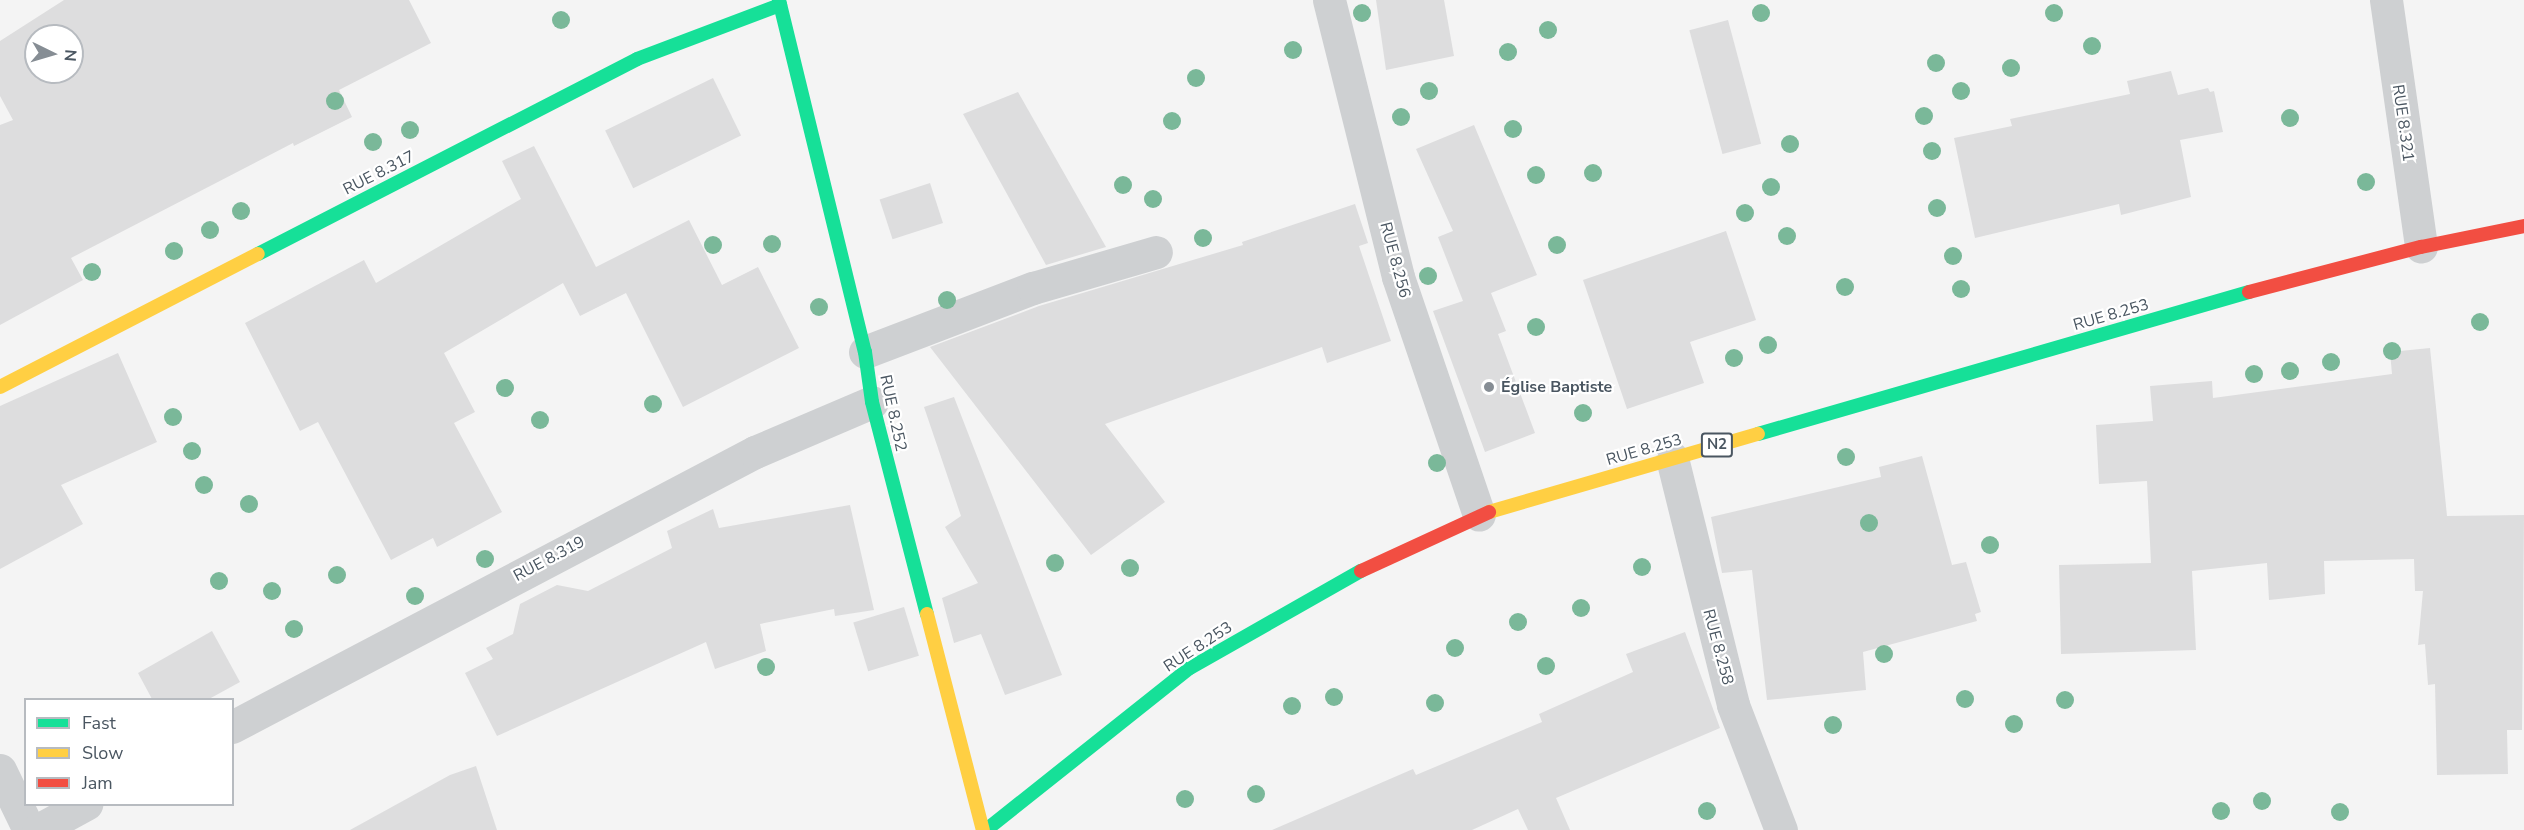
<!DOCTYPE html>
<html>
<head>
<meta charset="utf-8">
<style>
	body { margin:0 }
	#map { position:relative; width:2524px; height:830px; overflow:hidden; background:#f4f4f4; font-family:"Nunito Sans",sans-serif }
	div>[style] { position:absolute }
	.building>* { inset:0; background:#ddddde; transform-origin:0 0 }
	.street>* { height:33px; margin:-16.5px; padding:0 16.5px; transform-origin:16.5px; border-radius:16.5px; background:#ced0d2 }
	.fast>* { height:14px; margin:-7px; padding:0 7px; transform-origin:7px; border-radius:7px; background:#16e098 }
	.slow>* { height:14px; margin:-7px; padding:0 7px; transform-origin:7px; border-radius:7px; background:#ffcf43 }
	.jam>* { height:14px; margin:-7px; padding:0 7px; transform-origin:7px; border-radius:7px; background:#f24e42 }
	.trees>* { width:18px; height:18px; margin:-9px; border-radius:50%; background:#7ab899 }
	.dots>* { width:16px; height:16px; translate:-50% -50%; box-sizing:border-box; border:3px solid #fff; border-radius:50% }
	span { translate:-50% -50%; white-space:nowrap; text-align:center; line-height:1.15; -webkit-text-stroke:4.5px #fff; paint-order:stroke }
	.shield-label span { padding:2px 4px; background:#fff; border:2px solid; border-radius:4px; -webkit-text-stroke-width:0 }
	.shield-label { font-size:15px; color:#4a5661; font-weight:700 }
	.street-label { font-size:16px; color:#4a5661 }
	.poi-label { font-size:16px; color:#4a5661; font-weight:700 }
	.left { translate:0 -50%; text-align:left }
	.legend { position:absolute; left:24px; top:698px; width:210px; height:108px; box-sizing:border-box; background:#fff; border:2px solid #b7bbc0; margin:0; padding:8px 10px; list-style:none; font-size:18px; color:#4a5661 }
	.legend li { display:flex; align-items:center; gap:12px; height:30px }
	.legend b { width:30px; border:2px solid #b7bbc0 }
	.north { position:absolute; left:24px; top:24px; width:60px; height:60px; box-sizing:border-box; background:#fff; border:2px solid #b7bbc0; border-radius:50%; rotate:95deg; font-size:16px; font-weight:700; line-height:24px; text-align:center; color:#4a5661 }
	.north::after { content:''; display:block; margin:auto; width:21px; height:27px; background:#868d94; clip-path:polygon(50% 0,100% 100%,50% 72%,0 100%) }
</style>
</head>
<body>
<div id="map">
	<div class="building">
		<i style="clip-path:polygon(evenodd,64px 0,409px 0,431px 43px,339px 90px,352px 117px,294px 146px,293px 143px,71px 258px,83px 280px,0 325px,0 125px,13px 120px,0 96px,0 41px,64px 0,36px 36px,72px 36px,72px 72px,36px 72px,36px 36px)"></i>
		<i style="clip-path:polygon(1376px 0,1444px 0,1454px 56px,1386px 70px)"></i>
		<i style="left:1728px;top:20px;width:128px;height:40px;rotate:75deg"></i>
		<i style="clip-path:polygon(2171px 71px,2178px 95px,2208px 88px,2210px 92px,2214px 91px,2223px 132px,2180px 140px,2191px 197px,2121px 215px,2119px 204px,1975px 238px,1954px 138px,2012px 126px,2010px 119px,2130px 94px,2127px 81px)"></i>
		<i style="left:713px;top:78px;width:64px;height:120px;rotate:64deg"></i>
		<i style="clip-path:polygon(1018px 92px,1106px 247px,1046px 265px,963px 114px)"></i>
		<i style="clip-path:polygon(1474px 125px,1537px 275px,1491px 293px,1506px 331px,1498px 334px,1535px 433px,1485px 452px,1433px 311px,1463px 301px,1438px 237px,1453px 231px,1416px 149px)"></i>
		<i style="clip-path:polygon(534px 146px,596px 267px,689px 220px,722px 285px,758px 267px,799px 348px,683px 407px,626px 293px,580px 316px,563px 283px,444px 353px,475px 412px,454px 423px,502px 512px,437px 547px,433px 538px,391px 560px,318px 422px,300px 431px,245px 323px,364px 260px,376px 283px,521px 199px,502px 161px)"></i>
		<i style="left:930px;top:183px;width:42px;height:53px;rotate:72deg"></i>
		<i style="clip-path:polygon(1355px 204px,1368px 243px,1359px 246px,1391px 341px,1327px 363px,1322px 347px,1105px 424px,1165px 502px,1091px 555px,930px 347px,1039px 306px,1243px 245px,1242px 242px)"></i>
		<i style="clip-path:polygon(1726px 231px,1756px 320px,1690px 342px,1704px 383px,1627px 409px,1583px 280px)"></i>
		<i style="clip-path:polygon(2430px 348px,2447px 516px,2524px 515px,2522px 730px,2507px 730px,2508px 774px,2437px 775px,2435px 684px,2428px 685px,2425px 644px,2418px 645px,2423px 591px,2415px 591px,2414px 559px,2324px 561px,2325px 594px,2269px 600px,2267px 563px,2192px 571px,2196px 650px,2061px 654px,2059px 565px,2151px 563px,2147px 481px,2099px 484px,2096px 425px,2153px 421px,2150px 386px,2212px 381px,2213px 398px,2392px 374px,2390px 352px)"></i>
		<i style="clip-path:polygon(118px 353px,157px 442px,61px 485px,83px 524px,0 569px,0 406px)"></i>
		<i style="clip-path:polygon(954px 397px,1062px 675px,1005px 695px,981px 634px,954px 643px,942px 598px,978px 583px,945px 527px,961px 516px,924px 407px)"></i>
		<i style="clip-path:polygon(1922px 456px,1952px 565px,1966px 562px,1981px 612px,1975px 614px,1977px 621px,1863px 652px,1866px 690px,1767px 700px,1752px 570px,1722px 573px,1711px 517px,1881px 477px,1879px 467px)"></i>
		<i style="clip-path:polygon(850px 505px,874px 610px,835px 616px,834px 609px,760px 624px,766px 651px,715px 669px,706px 642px,497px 736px,465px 673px,493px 659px,486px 648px,513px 634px,520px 604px,557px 585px,588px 591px,672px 548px,667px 531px,713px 509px,719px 528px)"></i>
		<i style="left:904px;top:607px;width:51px;height:53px;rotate:73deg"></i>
		<i style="clip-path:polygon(212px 631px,240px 682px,209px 699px,152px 699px,138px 673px)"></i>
		<i style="clip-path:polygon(1685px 632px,1720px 728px,1556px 798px,1570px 830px,1528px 830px,1518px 809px,1472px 830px,1272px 830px,1413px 769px,1416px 775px,1542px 722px,1539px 714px,1633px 672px,1626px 654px)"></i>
		<i style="clip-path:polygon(476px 766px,497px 830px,350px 830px,450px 775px)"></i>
	</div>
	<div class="street">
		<i style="left:1329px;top:0;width:285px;rotate:76deg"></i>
		<i style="left:1398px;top:277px;width:251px;rotate:71.2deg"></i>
		<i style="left:2386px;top:0;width:249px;rotate:81.9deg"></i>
		<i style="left:865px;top:352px;width:180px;rotate:-20.9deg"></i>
		<i style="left:1033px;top:288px;width:128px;rotate:-16.3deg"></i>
		<i style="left:1672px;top:458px;width:254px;rotate:76.1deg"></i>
		<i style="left:1733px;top:705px;width:134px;rotate:69deg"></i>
		<i style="left:232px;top:727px;width:591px;rotate:-27.74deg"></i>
		<i style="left:755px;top:452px;width:127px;rotate:-23.1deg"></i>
		<i style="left:0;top:770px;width:67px;rotate:64.2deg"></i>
		<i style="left:38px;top:830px;width:55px;rotate:-28.4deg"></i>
	</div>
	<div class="fast">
		<i style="left:779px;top:0;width:362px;rotate:76.3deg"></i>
		<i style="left:865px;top:352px;width:50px;rotate:82deg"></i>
		<i style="left:872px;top:402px;width:219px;rotate:75.5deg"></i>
		<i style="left:258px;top:254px;width:426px;rotate:-27.2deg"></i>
		<i style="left:637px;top:59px;width:153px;rotate:-20.7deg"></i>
		<i style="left:1758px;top:434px;width:511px;rotate:-16.13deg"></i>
		<i style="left:986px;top:830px;width:260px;rotate:-38.5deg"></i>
		<i style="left:1190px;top:668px;width:197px;rotate:-29.6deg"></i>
	</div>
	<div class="slow">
		<i style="left:0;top:387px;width:290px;rotate:-27.3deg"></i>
		<i style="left:1489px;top:512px;width:280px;rotate:-16.2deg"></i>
		<i style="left:927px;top:614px;width:223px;rotate:75.5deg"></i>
	</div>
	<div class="jam">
		<i style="left:2249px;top:292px;width:178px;rotate:-14.7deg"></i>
		<i style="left:2421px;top:247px;width:105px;rotate:-11.5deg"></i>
		<i style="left:1361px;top:571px;width:141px;rotate:-24.7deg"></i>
	</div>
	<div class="trees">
		<i style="left:1362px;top:13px"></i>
		<i style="left:1761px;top:13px"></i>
		<i style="left:2054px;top:13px"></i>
		<i style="left:561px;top:20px"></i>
		<i style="left:1548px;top:30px"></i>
		<i style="left:2092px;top:46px"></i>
		<i style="left:1293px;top:50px"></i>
		<i style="left:1508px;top:52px"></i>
		<i style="left:1936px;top:63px"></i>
		<i style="left:2011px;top:68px"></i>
		<i style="left:1196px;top:78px"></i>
		<i style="left:1429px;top:91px"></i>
		<i style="left:1961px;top:91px"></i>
		<i style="left:335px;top:101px"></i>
		<i style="left:1924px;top:116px"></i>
		<i style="left:1401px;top:117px"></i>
		<i style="left:2290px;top:118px"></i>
		<i style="left:1172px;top:121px"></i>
		<i style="left:1513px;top:129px"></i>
		<i style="left:410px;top:130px"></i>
		<i style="left:373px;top:142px"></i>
		<i style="left:1790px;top:144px"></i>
		<i style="left:1932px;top:151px"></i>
		<i style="left:1593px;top:173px"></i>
		<i style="left:1536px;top:175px"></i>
		<i style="left:2366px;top:182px"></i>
		<i style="left:1123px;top:185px"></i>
		<i style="left:1771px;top:187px"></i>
		<i style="left:1153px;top:199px"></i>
		<i style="left:1937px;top:208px"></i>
		<i style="left:241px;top:211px"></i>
		<i style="left:1745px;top:213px"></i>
		<i style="left:210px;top:230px"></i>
		<i style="left:1787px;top:236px"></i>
		<i style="left:1203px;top:238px"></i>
		<i style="left:772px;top:244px"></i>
		<i style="left:713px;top:245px"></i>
		<i style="left:1557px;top:245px"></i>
		<i style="left:174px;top:251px"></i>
		<i style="left:1953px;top:256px"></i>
		<i style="left:92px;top:272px"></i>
		<i style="left:1428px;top:276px"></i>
		<i style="left:1845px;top:287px"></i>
		<i style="left:1961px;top:289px"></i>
		<i style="left:947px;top:300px"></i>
		<i style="left:819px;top:307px"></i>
		<i style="left:2480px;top:322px"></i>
		<i style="left:1536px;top:327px"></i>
		<i style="left:1768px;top:345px"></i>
		<i style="left:2392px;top:351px"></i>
		<i style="left:1734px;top:358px"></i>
		<i style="left:2331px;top:362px"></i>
		<i style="left:2290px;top:371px"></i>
		<i style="left:2254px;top:374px"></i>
		<i style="left:505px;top:388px"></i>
		<i style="left:653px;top:404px"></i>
		<i style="left:1583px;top:413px"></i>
		<i style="left:173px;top:417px"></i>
		<i style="left:540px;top:420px"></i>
		<i style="left:192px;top:451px"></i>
		<i style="left:1846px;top:457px"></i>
		<i style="left:1437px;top:463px"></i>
		<i style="left:204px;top:485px"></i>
		<i style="left:249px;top:504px"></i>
		<i style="left:1869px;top:523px"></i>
		<i style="left:1990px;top:545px"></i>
		<i style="left:485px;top:559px"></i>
		<i style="left:1055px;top:563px"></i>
		<i style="left:1642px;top:567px"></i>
		<i style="left:1130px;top:568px"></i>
		<i style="left:337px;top:575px"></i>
		<i style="left:219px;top:581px"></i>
		<i style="left:272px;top:591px"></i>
		<i style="left:415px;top:596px"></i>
		<i style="left:1581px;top:608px"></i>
		<i style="left:1518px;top:622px"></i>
		<i style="left:294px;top:629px"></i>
		<i style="left:1455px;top:648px"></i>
		<i style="left:1884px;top:654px"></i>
		<i style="left:1546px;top:666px"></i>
		<i style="left:766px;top:667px"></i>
		<i style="left:1334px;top:697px"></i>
		<i style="left:1965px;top:699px"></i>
		<i style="left:2065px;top:700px"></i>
		<i style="left:1435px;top:703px"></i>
		<i style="left:1292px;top:706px"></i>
		<i style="left:2014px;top:724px"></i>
		<i style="left:1833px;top:725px"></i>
		<i style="left:1256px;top:794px"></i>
		<i style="left:1185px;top:799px"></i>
		<i style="left:2262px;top:801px"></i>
		<i style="left:1707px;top:811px"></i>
		<i style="left:2221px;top:811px"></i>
		<i style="left:2340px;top:812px"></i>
	</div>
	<div class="dots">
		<i style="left:1489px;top:387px;background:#868d94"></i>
	</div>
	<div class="shield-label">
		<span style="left:1717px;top:445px">N2</span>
	</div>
	<div class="street-label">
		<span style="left:2403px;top:123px;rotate:82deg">RUE 8.321</span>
		<span style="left:379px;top:173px;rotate:-27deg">RUE 8.317</span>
		<span style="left:1395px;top:260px;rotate:75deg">RUE 8.256</span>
		<span style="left:2111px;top:315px;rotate:-16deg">RUE 8.253</span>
		<span style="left:893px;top:413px;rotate:78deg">RUE 8.252</span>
		<span style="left:1644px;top:450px;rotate:-16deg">RUE 8.253</span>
		<span style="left:549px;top:559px;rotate:-28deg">RUE 8.319</span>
		<span style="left:1198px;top:647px;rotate:-33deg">RUE 8.253</span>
		<span style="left:1718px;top:647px;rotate:75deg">RUE 8.258</span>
	</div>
	<div class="poi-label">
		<span class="left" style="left:1501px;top:387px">Église Baptiste</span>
	</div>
	<ul class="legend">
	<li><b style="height:8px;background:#16e098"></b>Fast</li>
	<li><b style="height:8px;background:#ffcf43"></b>Slow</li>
	<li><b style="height:8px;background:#f24e42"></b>Jam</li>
	</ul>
	<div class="north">N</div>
</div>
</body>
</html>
